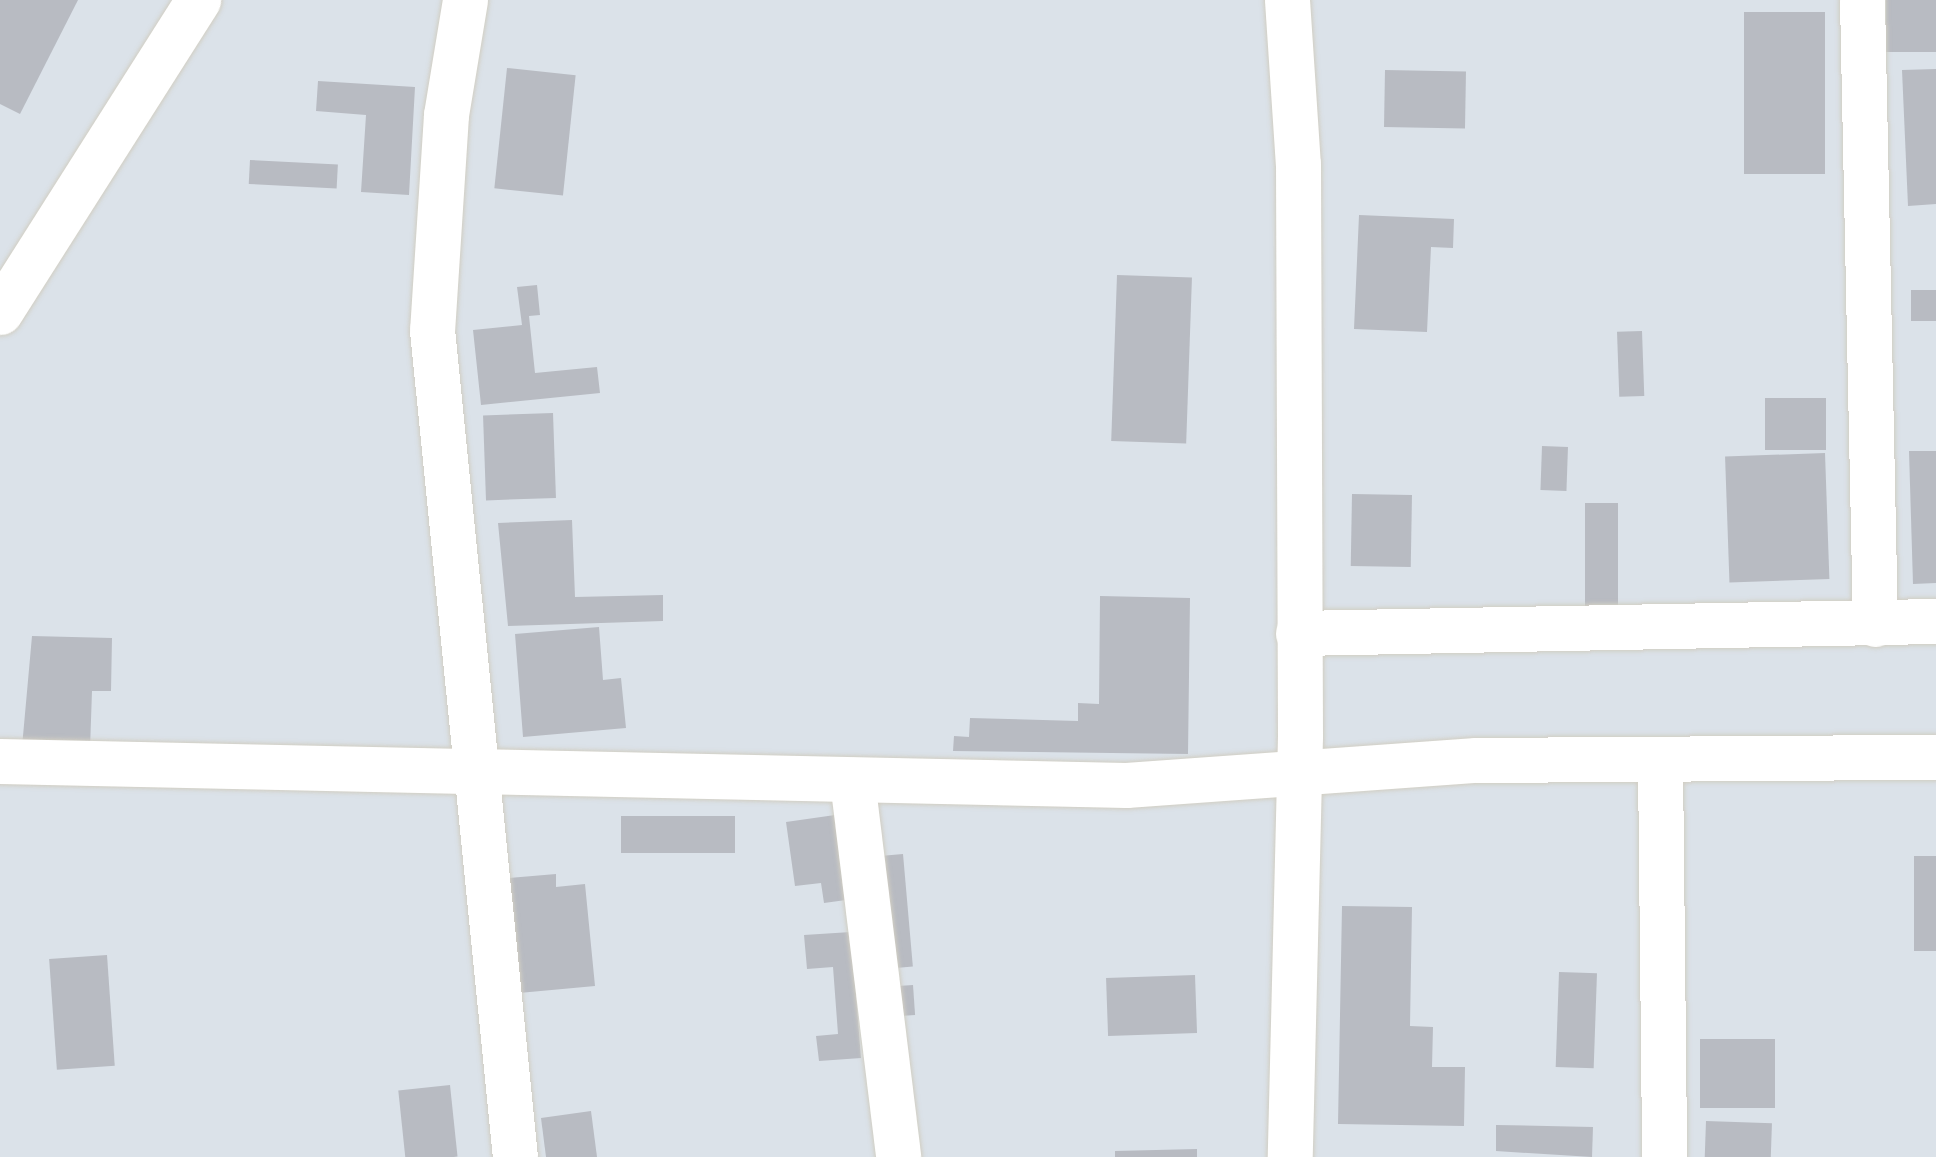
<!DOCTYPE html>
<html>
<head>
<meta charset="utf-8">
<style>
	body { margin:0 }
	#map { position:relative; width:1936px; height:1157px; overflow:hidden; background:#dbe2e9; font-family:Poppins,sans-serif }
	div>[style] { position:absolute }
	.building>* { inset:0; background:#b8bbc2; transform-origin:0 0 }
	.roads { filter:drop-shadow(0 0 2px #d1cec3) drop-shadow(0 0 2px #d1cec3) }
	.minor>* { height:45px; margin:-22.5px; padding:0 22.5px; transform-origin:22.5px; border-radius:22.5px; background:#fff }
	span { translate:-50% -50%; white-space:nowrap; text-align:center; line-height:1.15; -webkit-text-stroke:8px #fff; paint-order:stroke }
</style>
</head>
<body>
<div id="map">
	<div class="building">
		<i style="clip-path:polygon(0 0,78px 0,20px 114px,0 104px)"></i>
		<i style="left:1886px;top:0;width:50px;height:52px"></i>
		<i style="left:1744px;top:12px;width:81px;height:162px"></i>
		<i style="left:507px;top:68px;width:69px;height:121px;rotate:6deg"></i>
		<i style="clip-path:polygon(1936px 69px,1936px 204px,1908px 206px,1902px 70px)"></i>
		<i style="left:1385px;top:70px;width:81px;height:57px;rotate:1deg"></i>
		<i style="clip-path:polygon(318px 81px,415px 87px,409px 195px,361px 192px,366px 115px,316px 111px)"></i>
		<i style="left:250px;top:160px;width:88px;height:24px;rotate:3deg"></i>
		<i style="clip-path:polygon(1359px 215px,1454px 219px,1453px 248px,1431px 247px,1427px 332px,1354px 329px)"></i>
		<i style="left:1117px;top:275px;width:75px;height:166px;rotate:2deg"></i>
		<i style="clip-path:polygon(537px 285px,540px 315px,529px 316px,535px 373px,597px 367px,600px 393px,481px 405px,473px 330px,522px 325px,517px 287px)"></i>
		<i style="left:1911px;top:290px;width:25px;height:31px"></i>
		<i style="left:1642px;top:331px;width:65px;height:25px;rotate:88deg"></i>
		<i style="left:1765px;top:398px;width:61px;height:52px"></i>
		<i style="left:553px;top:413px;width:85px;height:70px;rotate:88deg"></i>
		<i style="left:1542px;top:446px;width:26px;height:44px;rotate:2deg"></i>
		<i style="clip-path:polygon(1909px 451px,1936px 451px,1936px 583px,1913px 584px)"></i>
		<i style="left:1825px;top:453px;width:126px;height:100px;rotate:88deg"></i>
		<i style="left:1352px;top:494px;width:60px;height:72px;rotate:1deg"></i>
		<i style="left:1585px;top:503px;width:33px;height:112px"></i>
		<i style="clip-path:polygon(572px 520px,575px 597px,663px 595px,663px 621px,508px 626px,498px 523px)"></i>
		<i style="clip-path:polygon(1100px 596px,1190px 598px,1188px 754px,953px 751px,954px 736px,969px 737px,970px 718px,1078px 721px,1078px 703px,1099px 704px)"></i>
		<i style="clip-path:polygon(599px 627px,603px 680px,621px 678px,626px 728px,523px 737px,515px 634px)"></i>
		<i style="clip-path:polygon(32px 636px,112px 638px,111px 691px,92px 691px,90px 749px,22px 747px)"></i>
		<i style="clip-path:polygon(835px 815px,846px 900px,824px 903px,821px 883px,795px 886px,786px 822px)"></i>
		<i style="left:735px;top:816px;width:37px;height:114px;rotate:90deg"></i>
		<i style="left:903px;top:854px;width:113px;height:23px;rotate:85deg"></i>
		<i style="left:1914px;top:856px;width:22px;height:95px"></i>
		<i style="clip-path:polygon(556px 874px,556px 887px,585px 884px,595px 986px,519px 993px,509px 878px)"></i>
		<i style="clip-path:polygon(1342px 906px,1412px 907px,1410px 1026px,1433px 1027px,1432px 1067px,1465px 1067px,1464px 1126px,1338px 1124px)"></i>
		<i style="clip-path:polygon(851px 932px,861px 1058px,819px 1061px,816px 1036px,838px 1034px,833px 967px,807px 969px,804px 935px)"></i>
		<i style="left:107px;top:955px;width:111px;height:58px;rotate:86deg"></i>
		<i style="left:1559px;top:972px;width:38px;height:95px;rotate:2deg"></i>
		<i style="left:1195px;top:975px;width:58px;height:89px;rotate:88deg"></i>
		<i style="left:913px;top:985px;width:30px;height:23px;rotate:86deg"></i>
		<i style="left:1700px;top:1039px;width:75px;height:69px"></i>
		<i style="left:450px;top:1085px;width:72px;height:52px;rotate:84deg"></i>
		<i style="clip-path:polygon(591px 1111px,597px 1157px,546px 1157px,541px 1118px)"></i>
		<i style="left:1706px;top:1121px;width:66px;height:36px;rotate:2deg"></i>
		<i style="clip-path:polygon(1496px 1125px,1593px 1127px,1592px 1157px,1496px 1151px)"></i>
		<i style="clip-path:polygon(1197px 1149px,1197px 1157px,1115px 1157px,1115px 1151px)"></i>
	</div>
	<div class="roads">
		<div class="minor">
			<i style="left:465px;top:0;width:117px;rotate:99.4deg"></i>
			<i style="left:446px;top:115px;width:215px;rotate:93.7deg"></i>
			<i style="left:432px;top:330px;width:831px;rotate:84.27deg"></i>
			<i style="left:1287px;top:0;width:164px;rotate:86.2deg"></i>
			<i style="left:1298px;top:164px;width:572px;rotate:89.8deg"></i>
			<i style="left:1300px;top:736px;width:421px;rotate:91.4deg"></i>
			<i style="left:1862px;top:0;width:624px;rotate:88.81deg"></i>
			<i style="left:0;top:312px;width:370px;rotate:-57.6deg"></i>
			<i style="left:1298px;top:633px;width:638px;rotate:-1.08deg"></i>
			<i style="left:0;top:761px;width:1126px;rotate:1.22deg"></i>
			<i style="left:1126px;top:785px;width:351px;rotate:-4.1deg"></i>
			<i style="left:1476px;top:760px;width:460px;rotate:-0.4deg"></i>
			<i style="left:1660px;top:761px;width:396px;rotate:89.4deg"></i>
			<i style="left:852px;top:780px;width:380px;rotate:83deg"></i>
		</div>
	</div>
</div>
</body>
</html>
